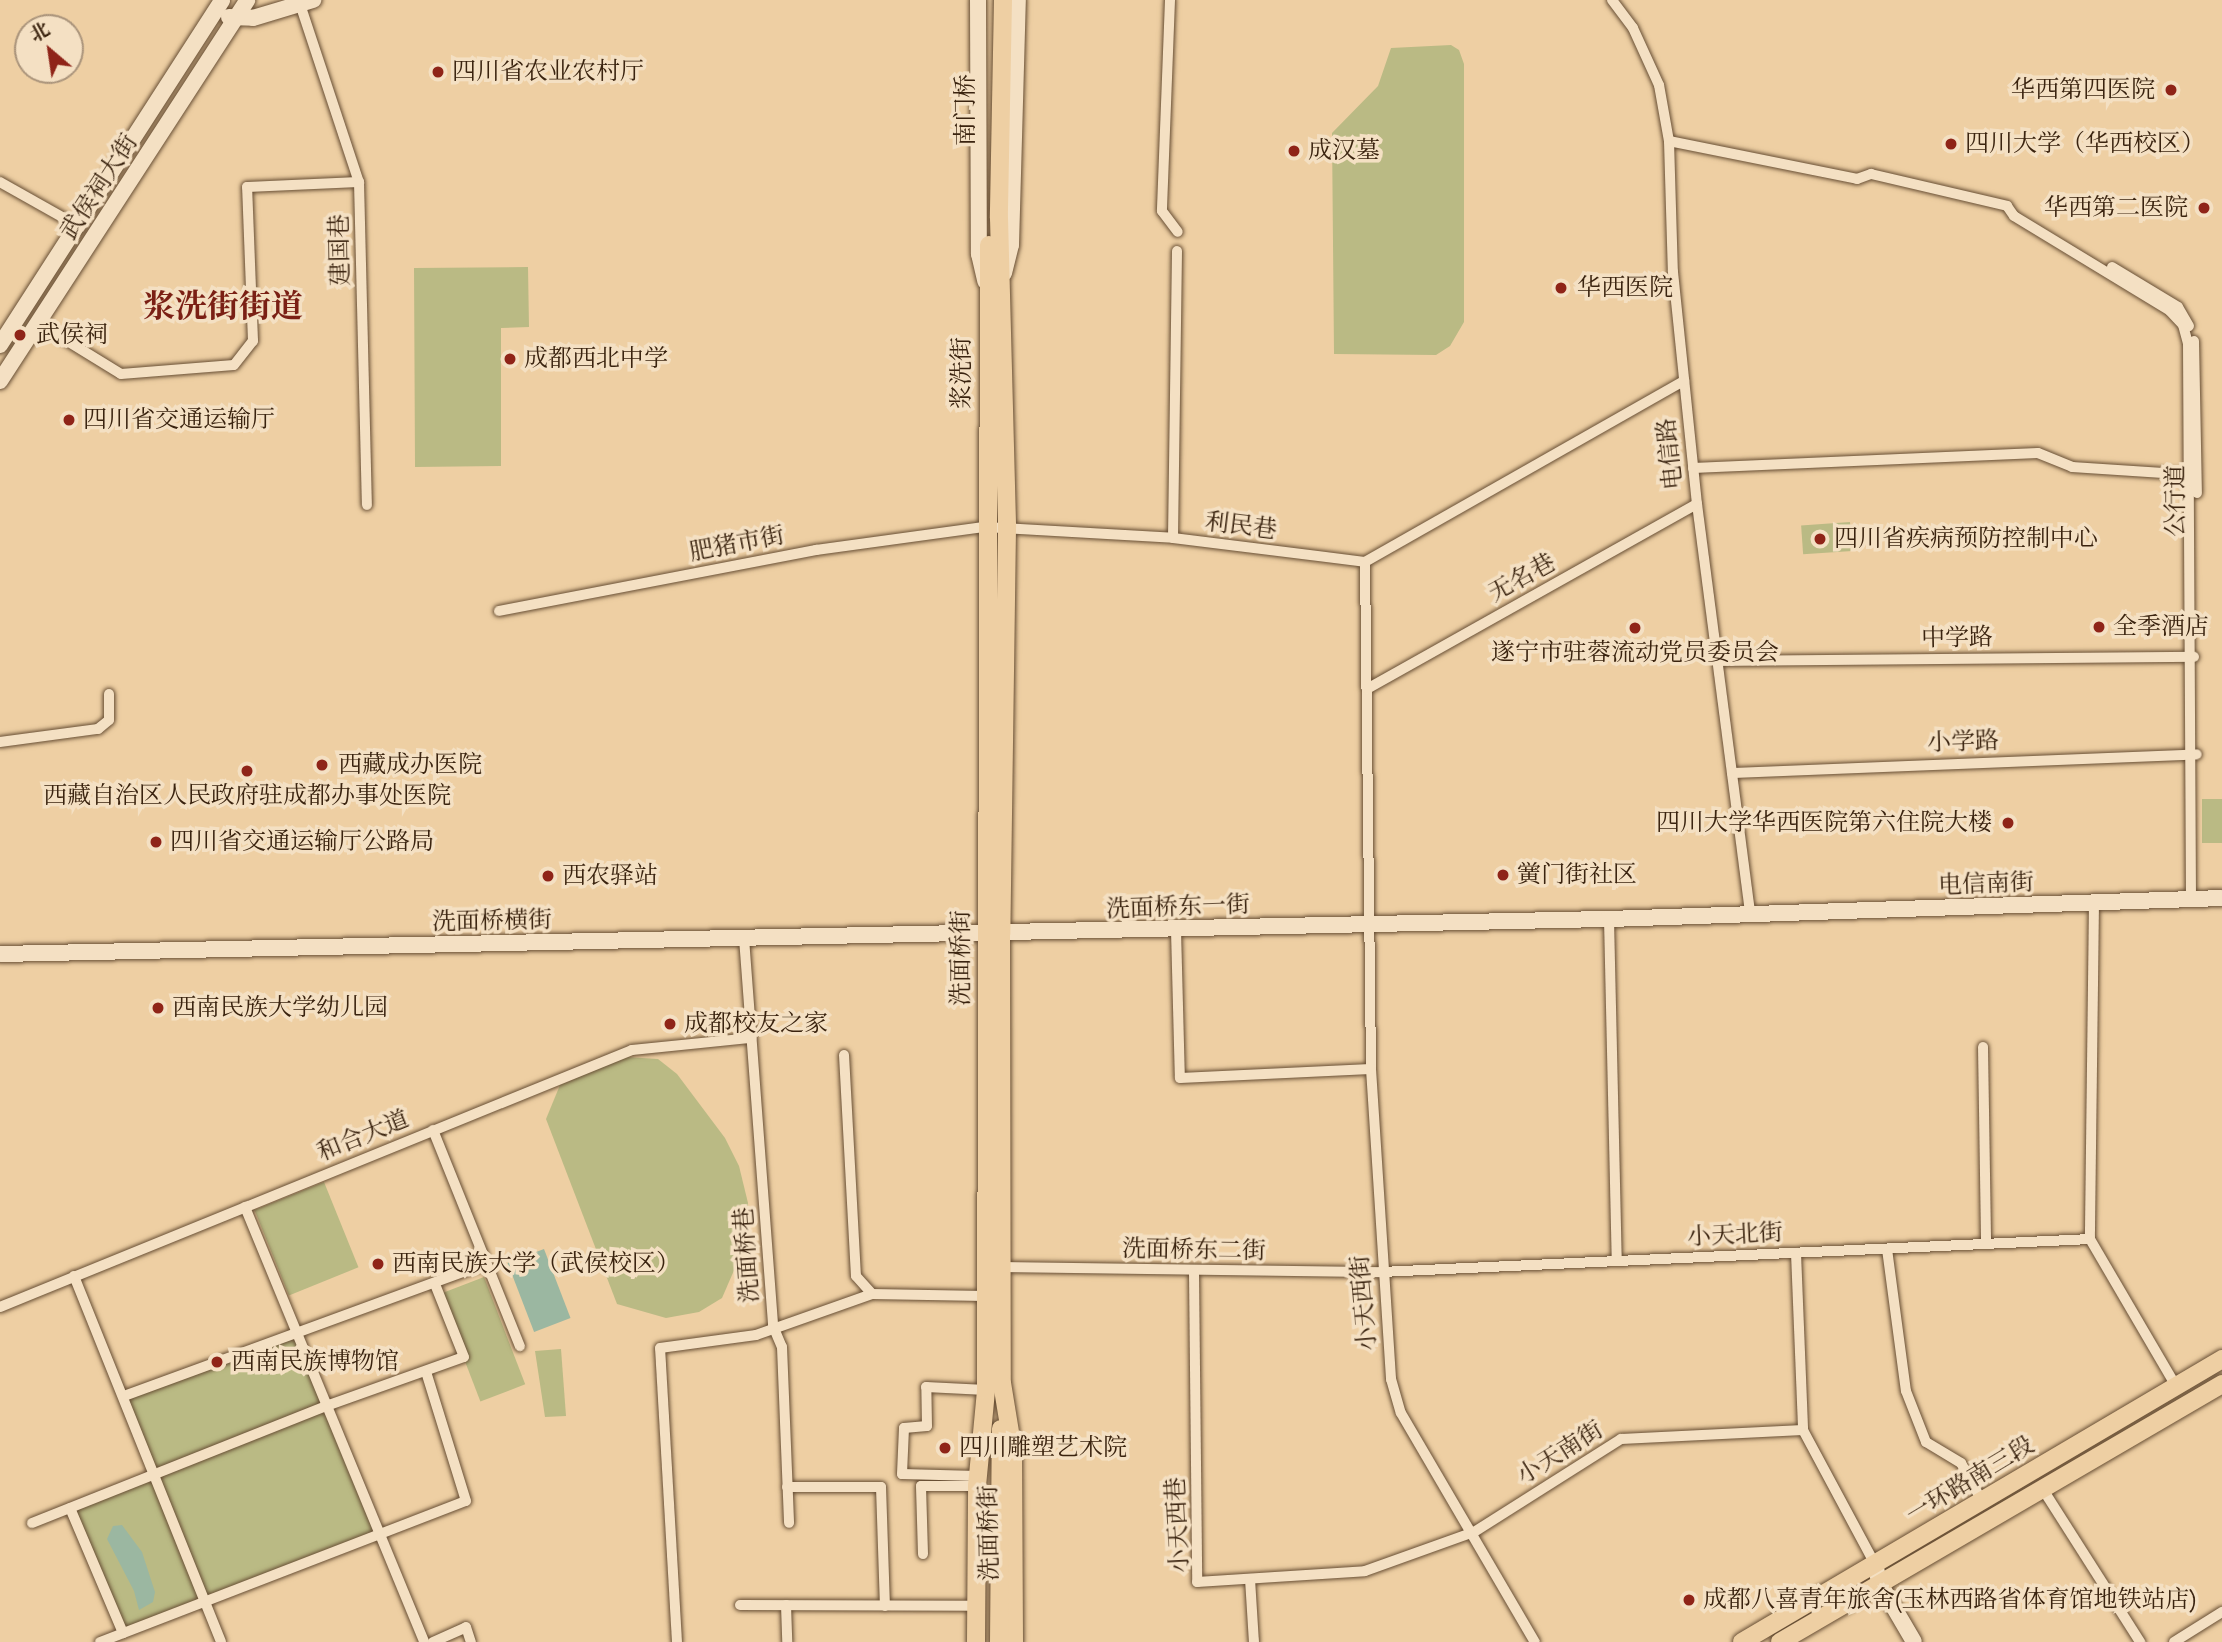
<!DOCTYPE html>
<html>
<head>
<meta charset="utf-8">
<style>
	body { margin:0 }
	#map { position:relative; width:2222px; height:1642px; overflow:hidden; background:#eecfa3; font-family:"IM FELL Great Primer","Noto Serif SC",serif }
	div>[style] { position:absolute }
	.green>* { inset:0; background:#baba84; transform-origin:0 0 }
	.water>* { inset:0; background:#9bb7a1; transform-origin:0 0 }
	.roads { filter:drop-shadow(0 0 2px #674e34) drop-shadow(0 0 2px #674e34) }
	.street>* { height:10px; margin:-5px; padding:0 5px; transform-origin:5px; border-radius:5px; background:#f4e0c3 }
	.secondary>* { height:16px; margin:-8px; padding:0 8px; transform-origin:8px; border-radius:8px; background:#f4e0c3 }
	.primary>* { height:18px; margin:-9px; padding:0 9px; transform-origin:9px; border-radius:9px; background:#eecfa3 }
	.dots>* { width:19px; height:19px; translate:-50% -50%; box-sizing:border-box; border:4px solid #f4e0c3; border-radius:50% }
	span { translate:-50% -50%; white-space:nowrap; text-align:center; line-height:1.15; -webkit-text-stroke:7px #f4e0c3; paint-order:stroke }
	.poi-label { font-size:24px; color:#3a230f }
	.left { translate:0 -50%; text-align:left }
	.right { translate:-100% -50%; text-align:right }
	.street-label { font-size:24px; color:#3a230f }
	.district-label { font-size:32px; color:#7a1f14; font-weight:700 }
	.north { position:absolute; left:14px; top:14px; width:70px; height:70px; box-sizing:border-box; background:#f4e0c3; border:2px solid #aa947b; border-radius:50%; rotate:331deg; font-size:19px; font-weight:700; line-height:28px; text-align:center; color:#3a230f }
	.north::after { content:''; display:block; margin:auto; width:24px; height:32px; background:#8f2418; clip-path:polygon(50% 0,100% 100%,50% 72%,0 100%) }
</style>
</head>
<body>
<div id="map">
	<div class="green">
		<i style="clip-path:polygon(1451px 45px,1459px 50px,1464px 64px,1464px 322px,1450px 346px,1436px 355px,1334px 354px,1332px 133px,1378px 86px,1391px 48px)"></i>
		<i style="clip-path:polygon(528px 267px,529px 327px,501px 328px,501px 466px,415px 467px,414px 268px)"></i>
		<i style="left:1850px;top:522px;width:29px;height:49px;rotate:86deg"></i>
		<i style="left:2202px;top:799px;width:20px;height:44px"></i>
		<i style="clip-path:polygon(626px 1057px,658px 1059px,677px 1074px,725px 1138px,739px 1166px,748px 1203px,749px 1236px,722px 1298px,699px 1312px,666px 1318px,617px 1304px,546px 1119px,560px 1085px)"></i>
		<i style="left:324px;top:1182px;width:92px;height:75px;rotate:68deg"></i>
		<i style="left:484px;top:1277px;width:115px;height:48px;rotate:69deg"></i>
		<i style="clip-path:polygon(299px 1333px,379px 1536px,123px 1633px,70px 1508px,156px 1473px,124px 1396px)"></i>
		<i style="clip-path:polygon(561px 1349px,566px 1416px,545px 1417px,535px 1351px)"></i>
	</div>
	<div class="water">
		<i style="left:544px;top:1249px;width:74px;height:39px;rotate:69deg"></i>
		<i style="clip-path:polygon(122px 1525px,142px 1552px,155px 1592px,153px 1602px,139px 1610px,134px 1591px,107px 1539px,113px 1526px)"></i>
	</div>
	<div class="roads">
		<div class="street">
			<i style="left:1170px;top:0;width:211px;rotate:92.2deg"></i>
			<i style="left:1162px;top:211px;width:26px;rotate:53deg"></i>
			<i style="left:1612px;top:0;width:35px;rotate:53deg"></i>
			<i style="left:1633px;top:28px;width:63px;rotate:65.5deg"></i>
			<i style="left:1659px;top:85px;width:57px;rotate:79.9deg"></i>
			<i style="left:1669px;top:141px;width:131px;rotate:88.3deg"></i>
			<i style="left:1673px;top:272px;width:233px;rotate:84.1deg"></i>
			<i style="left:1697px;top:504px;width:413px;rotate:82.6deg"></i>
			<i style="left:300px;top:4px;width:188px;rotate:71.7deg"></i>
			<i style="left:359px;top:182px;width:323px;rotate:88.6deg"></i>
			<i style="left:1669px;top:141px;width:192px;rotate:11.4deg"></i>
			<i style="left:1857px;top:179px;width:15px;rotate:-20deg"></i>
			<i style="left:1871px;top:174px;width:140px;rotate:13.2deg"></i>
			<i style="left:2007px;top:206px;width:12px;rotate:55deg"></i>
			<i style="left:2014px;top:216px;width:183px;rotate:31.3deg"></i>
			<i style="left:2170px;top:311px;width:19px;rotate:47deg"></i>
			<i style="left:2183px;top:325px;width:20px;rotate:75deg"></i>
			<i style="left:2188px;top:344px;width:555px;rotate:89.69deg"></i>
			<i style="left:0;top:182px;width:92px;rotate:29.4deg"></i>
			<i style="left:2112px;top:267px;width:77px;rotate:31.2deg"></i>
			<i style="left:2178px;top:307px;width:22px;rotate:60deg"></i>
			<i style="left:38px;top:323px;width:97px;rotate:31.6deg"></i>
			<i style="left:121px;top:374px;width:113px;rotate:-4.6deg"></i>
			<i style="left:234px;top:365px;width:31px;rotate:-52deg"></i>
			<i style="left:253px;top:341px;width:154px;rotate:-92.2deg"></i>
			<i style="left:247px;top:187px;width:112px;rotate:-2.6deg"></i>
			<i style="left:2194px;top:341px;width:152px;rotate:88.9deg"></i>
			<i style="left:1693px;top:468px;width:345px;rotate:-2.5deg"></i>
			<i style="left:2038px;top:453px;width:37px;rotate:22deg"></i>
			<i style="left:2072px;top:467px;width:122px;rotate:3.8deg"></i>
			<i style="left:1173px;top:538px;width:287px;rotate:-89.2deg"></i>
			<i style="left:1365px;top:562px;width:367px;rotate:-29.6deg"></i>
			<i style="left:499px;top:611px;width:323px;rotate:-10.9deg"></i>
			<i style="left:816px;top:550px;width:171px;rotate:-7.8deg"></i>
			<i style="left:985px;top:527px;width:188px;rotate:3.3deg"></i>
			<i style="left:1173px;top:538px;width:193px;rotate:7.1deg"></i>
			<i style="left:1365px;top:562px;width:507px;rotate:89.32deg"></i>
			<i style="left:1371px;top:1069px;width:311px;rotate:86.3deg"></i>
			<i style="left:1391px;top:1379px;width:35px;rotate:74deg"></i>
			<i style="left:1401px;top:1413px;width:265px;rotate:59.7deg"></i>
			<i style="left:1717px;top:661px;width:477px;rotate:-0.5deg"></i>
			<i style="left:1367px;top:689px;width:378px;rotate:-29.3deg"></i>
			<i style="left:0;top:742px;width:99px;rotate:-7.6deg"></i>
			<i style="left:98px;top:729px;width:14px;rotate:-39deg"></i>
			<i style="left:109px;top:720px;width:26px;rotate:-90deg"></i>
			<i style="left:1732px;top:773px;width:465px;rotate:-2.3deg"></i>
			<i style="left:2094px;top:902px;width:337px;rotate:90.7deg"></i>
			<i style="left:2090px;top:1239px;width:170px;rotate:59.7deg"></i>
			<i style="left:1609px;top:919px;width:342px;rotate:88.7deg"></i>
			<i style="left:1176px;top:930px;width:148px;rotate:88.5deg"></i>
			<i style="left:1180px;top:1078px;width:191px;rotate:-2.7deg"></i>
			<i style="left:744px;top:938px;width:389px;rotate:85.7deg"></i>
			<i style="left:773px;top:1326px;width:23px;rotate:67deg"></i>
			<i style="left:782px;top:1347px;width:176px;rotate:87.7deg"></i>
			<i style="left:1983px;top:1047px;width:197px;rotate:89.1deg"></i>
			<i style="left:844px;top:1055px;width:221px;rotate:86.9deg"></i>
			<i style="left:856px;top:1276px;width:24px;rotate:48deg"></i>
			<i style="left:433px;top:1130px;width:233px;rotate:68.1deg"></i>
			<i style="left:245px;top:1207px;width:470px;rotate:67.6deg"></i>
			<i style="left:1887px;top:1249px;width:143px;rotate:82.4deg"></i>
			<i style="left:1906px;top:1391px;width:55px;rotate:68.6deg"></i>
			<i style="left:1926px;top:1442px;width:41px;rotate:31deg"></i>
			<i style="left:1961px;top:1463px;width:43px;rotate:61.1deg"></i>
			<i style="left:1796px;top:1253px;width:177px;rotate:87.7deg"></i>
			<i style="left:1803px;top:1430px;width:152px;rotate:61.8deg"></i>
			<i style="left:1005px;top:1267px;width:376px;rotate:0.8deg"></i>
			<i style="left:1381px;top:1272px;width:710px;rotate:-2.66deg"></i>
			<i style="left:1194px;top:1272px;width:310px;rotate:89.4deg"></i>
			<i style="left:1197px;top:1582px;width:168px;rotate:-3.7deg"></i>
			<i style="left:1365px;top:1571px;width:116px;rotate:-19.7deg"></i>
			<i style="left:1474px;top:1532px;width:174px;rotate:-32.3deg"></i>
			<i style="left:1621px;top:1439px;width:182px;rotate:-2.8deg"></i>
			<i style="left:74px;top:1276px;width:394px;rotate:68.1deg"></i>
			<i style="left:0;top:1307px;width:682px;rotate:-22.13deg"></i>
			<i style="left:632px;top:1050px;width:120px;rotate:-5.8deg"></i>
			<i style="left:124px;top:1396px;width:384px;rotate:-20.1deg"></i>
			<i style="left:977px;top:1476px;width:75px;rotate:-178.5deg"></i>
			<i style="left:902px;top:1474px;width:46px;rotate:-87.5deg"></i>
			<i style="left:904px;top:1428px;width:23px;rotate:-5deg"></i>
			<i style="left:927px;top:1426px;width:39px;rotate:-91deg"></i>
			<i style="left:926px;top:1387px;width:60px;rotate:2.9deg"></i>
			<i style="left:787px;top:1487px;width:94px"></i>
			<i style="left:881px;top:1487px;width:119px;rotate:88.1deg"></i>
			<i style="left:2042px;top:1488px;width:183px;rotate:57.5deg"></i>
			<i style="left:70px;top:1508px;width:136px;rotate:67deg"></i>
			<i style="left:32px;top:1523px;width:320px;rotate:-21.7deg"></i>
			<i style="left:329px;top:1405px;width:143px;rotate:-19.6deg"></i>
			<i style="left:464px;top:1357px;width:79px;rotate:-111.7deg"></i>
			<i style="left:923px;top:1554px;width:68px;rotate:-91.7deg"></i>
			<i style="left:921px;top:1486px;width:56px"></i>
			<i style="left:1250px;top:1579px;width:63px;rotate:86.4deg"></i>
			<i style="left:740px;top:1605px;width:236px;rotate:0.2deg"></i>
			<i style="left:786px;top:1605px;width:37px;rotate:88deg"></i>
			<i style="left:100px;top:1642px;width:392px;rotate:-21.1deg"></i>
			<i style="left:466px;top:1501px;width:135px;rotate:-107.2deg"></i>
			<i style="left:433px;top:1642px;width:36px;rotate:-24deg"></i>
			<i style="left:466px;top:1627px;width:16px;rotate:72deg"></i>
			<i style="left:677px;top:1642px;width:294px;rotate:-93.3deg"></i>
			<i style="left:660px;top:1348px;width:97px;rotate:-7.7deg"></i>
			<i style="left:756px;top:1335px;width:123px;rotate:-19.5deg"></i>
			<i style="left:872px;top:1294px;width:112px;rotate:1deg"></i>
			<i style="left:2174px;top:1642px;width:57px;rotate:-32deg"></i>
		</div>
		<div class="secondary">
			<i style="left:978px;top:0;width:254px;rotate:89.8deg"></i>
			<i style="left:979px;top:254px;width:28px;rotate:77deg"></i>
			<i style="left:229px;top:17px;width:24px;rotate:2deg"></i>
			<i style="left:253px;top:18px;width:63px;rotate:-16.7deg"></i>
			<i style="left:1004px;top:273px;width:29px;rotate:-76deg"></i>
			<i style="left:1011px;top:245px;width:245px;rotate:-88.4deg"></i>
			<i style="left:0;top:345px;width:410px;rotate:-57.2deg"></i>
			<i style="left:0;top:381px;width:454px;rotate:-57deg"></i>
			<i style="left:0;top:954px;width:1609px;rotate:-1.25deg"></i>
			<i style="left:1609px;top:919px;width:613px;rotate:-1.96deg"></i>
			<i style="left:1875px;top:1564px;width:18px;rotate:77deg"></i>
			<i style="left:1879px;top:1582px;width:69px;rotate:59.7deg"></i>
		</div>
		<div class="primary">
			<i style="left:1003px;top:0;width:218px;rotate:91.1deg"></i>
			<i style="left:999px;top:218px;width:310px;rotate:88.5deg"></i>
			<i style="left:1007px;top:528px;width:406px;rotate:90.8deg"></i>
			<i style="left:1001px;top:934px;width:449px;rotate:89.9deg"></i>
			<i style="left:1002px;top:1383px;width:68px;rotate:80.7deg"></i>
			<i style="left:1013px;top:1450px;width:192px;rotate:89.7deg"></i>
			<i style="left:976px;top:1642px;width:156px;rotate:-89.6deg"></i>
			<i style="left:977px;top:1486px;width:96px;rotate:-84.6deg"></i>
			<i style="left:986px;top:1390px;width:1145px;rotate:-89.85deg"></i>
			<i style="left:999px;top:1642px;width:213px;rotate:-89.5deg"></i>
			<i style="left:1742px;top:1642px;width:557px;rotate:-30.52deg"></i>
			<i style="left:1780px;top:1642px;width:512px;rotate:-30.27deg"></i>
		</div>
	</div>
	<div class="dots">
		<i style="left:438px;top:72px;background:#8f2418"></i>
		<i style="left:2171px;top:90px;background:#8f2418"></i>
		<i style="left:1951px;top:144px;background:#8f2418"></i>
		<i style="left:1294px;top:151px;background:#8f2418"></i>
		<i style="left:2204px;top:208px;background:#8f2418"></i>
		<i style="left:1561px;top:288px;background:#8f2418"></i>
		<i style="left:20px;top:335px;background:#8f2418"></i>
		<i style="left:510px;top:359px;background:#8f2418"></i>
		<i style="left:69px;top:420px;background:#8f2418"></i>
		<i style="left:1820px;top:539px;background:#8f2418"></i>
		<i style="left:2099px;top:627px;background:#8f2418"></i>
		<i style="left:1635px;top:628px;background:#8f2418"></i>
		<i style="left:322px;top:765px;background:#8f2418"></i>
		<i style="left:247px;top:771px;background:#8f2418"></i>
		<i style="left:2008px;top:823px;background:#8f2418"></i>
		<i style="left:156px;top:842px;background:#8f2418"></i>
		<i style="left:1503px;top:875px;background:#8f2418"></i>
		<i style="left:548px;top:876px;background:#8f2418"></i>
		<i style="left:158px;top:1008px;background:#8f2418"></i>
		<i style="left:670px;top:1024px;background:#8f2418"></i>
		<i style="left:378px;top:1264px;background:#8f2418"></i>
		<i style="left:217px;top:1362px;background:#8f2418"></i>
		<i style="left:945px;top:1448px;background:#8f2418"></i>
		<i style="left:1689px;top:1600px;background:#8f2418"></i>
	</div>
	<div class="poi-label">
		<span class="left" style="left:452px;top:72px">四川省农业农村厅</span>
		<span class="right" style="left:2155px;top:90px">华西第四医院</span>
		<span class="left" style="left:1965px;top:144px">四川大学（华西校区）</span>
		<span class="left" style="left:1308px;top:151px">成汉墓</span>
		<span class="right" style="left:2188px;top:208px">华西第二医院</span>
		<span class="left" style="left:1577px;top:288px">华西医院</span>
		<span class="left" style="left:36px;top:335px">武侯祠</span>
		<span class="left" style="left:524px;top:359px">成都西北中学</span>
		<span class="left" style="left:83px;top:420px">四川省交通运输厅</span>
		<span class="left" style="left:1834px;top:539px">四川省疾病预防控制中心</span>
		<span class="left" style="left:2113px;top:627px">全季酒店</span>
		<span style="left:1635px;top:653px">遂宁市驻蓉流动党员委员会</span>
		<span class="left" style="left:338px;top:765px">西藏成办医院</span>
		<span style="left:247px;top:796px">西藏自治区人民政府驻成都办事处医院</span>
		<span class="right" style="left:1992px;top:823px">四川大学华西医院第六住院大楼</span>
		<span class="left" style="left:170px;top:842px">四川省交通运输厅公路局</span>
		<span class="left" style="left:1517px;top:875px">黉门街社区</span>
		<span class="left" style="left:562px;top:876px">西农驿站</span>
		<span class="left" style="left:172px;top:1008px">西南民族大学幼儿园</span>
		<span class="left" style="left:684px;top:1024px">成都校友之家</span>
		<span class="left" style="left:392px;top:1264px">西南民族大学（武侯校区）</span>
		<span class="left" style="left:231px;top:1362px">西南民族博物馆</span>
		<span class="left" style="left:959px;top:1448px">四川雕塑艺术院</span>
		<span class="left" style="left:1703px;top:1600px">成都八喜青年旅舍(玉林西路省体育馆地铁站店)</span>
	</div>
	<div class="street-label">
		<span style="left:966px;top:110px;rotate:-90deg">南门桥</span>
		<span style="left:99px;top:187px;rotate:-57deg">武侯祠大街</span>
		<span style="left:340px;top:250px;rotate:-91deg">建国巷</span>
		<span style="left:962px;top:373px;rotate:-90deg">浆洗街</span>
		<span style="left:1670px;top:454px;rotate:-96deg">电信路</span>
		<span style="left:2176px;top:501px;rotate:-90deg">公行道</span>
		<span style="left:1241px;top:526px;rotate:7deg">利民巷</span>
		<span style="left:737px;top:544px;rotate:-11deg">肥猪市街</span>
		<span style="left:1522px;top:578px;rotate:-29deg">无名巷</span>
		<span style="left:1957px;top:638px;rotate:-1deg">中学路</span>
		<span style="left:1963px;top:742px;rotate:-2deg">小学路</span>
		<span style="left:1986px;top:884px;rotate:-2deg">电信南街</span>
		<span style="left:1178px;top:907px;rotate:-2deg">洗面桥东一街</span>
		<span style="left:492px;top:921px;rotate:-1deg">洗面桥横街</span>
		<span style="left:961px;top:958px;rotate:-90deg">洗面桥街</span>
		<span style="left:363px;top:1136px;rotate:-22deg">和合大道</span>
		<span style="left:1735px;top:1235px;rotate:-3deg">小天北街</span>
		<span style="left:1194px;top:1250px;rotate:1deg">洗面桥东二街</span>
		<span style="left:747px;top:1255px;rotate:-94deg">洗面桥巷</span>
		<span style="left:1364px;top:1303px;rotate:-95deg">小天西街</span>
		<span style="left:1560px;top:1453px;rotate:-32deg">小天南街</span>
		<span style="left:1970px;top:1480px;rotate:-31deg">一环路南三段</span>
		<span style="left:1178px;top:1525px;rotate:-93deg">小天西巷</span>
		<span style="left:989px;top:1533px;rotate:-91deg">洗面桥街</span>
	</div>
	<div class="district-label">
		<span style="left:223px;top:307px">浆洗街街道</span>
	</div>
	<div class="north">北</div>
</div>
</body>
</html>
